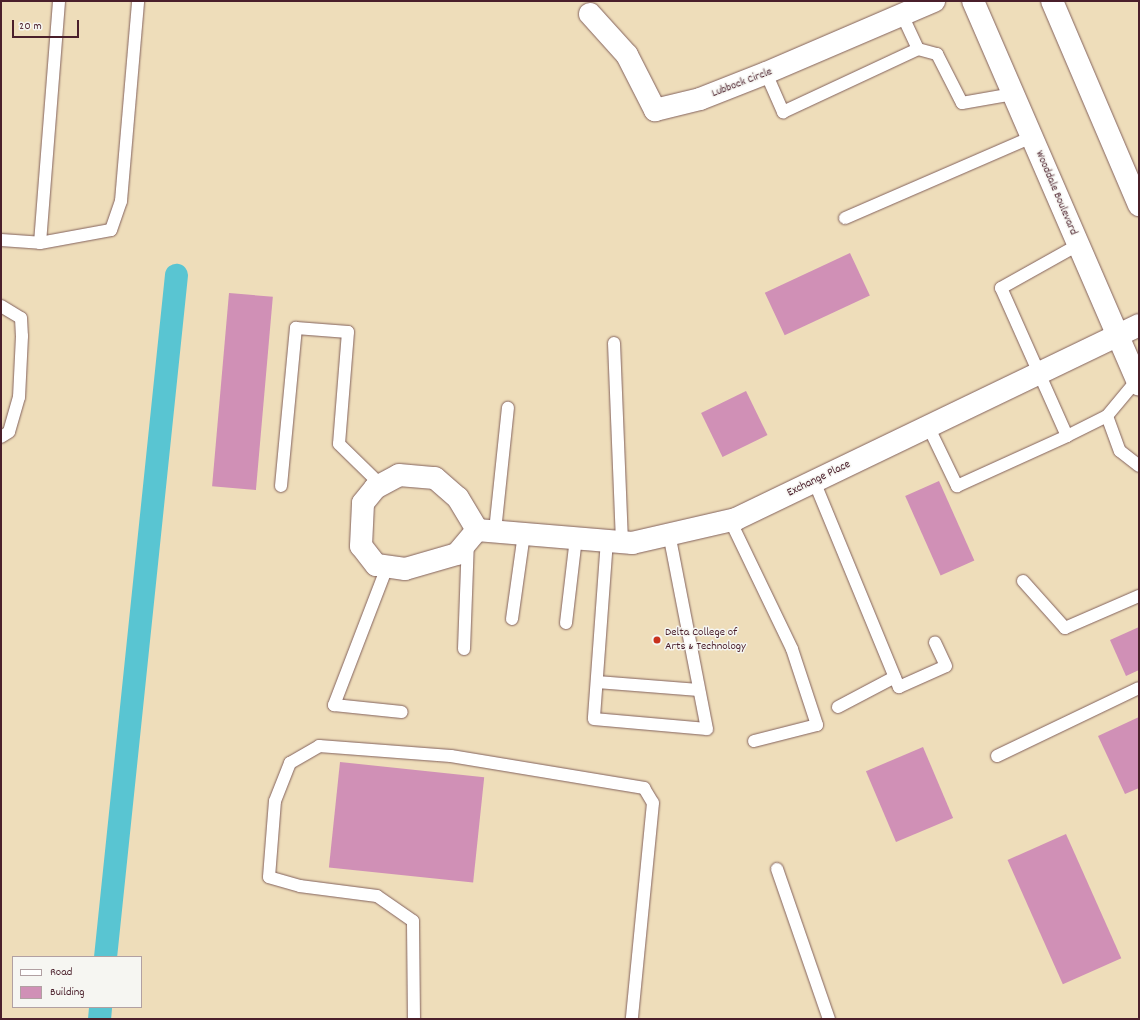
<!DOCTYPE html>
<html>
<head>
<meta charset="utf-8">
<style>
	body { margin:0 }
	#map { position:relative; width:1140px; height:1020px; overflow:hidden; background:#eeddba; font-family:Dekko,sans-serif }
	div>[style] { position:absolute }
	.canal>* { height:23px; margin:-11.5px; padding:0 11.5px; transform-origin:11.5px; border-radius:11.5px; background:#59c5d2 }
	.building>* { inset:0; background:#d090b6; transform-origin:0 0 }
	.roads { filter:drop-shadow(0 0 1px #83625d) drop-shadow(0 0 1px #83625d) }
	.service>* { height:12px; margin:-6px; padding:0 6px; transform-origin:6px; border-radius:6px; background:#fff }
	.minor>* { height:22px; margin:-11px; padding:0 11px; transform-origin:11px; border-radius:11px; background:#fff }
	.tertiary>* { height:22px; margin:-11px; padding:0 11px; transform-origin:11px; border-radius:11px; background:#fff }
	.dots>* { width:11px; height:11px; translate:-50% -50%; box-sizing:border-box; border:2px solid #f6f6f2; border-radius:50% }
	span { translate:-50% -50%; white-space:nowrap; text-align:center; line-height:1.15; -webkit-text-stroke:3px #f6f6f2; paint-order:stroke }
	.street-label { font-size:12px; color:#4a1f2b }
	.poi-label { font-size:12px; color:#4a1f2b }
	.left { translate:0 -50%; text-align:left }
	.frame { position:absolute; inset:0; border:2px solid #4a1f2b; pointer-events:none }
	.legend { position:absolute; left:12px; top:956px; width:130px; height:52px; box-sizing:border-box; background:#f6f6f2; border:1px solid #b1a0a2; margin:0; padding:5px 7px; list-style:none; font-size:12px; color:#4a1f2b }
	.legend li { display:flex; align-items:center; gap:8px; height:20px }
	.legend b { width:20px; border:1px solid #b1a0a2 }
	.scale { position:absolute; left:12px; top:20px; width:67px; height:18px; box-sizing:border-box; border:2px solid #4a1f2b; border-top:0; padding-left:5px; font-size:12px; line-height:14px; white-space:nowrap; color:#4a1f2b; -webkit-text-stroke:3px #f6f6f2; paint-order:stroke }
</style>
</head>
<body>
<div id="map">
	<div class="canal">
		<i style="left:105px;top:957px;width:686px;rotate:-84.06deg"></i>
		<i style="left:99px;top:1019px;width:12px;rotate:-85deg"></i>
	</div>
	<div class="building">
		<i style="left:850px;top:253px;width:47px;height:94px;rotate:65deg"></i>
		<i style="left:229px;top:293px;width:44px;height:194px;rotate:5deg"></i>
		<i style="left:746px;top:391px;width:49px;height:50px;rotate:64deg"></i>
		<i style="left:939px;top:481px;width:87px;height:37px;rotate:66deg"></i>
		<i style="clip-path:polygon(1139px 627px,1139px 670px,1126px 676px,1110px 640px)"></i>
		<i style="clip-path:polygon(1139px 717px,1139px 788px,1125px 794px,1098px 736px)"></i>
		<i style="left:923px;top:747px;width:77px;height:62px;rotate:67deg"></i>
		<i style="left:340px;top:762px;width:145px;height:106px;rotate:6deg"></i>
		<i style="left:1066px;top:834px;width:136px;height:64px;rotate:66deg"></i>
	</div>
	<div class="roads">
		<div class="service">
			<i style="left:918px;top:49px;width:20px;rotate:15deg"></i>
			<i style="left:937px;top:54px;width:55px;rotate:63deg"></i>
			<i style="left:962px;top:103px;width:52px;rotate:-10deg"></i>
			<i style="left:766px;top:73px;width:43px;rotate:66.4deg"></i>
			<i style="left:783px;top:112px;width:149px;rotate:-25deg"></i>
			<i style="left:918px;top:49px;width:38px;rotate:-115deg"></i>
			<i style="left:845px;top:218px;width:204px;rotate:-23.4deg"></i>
			<i style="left:1px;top:240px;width:39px;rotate:4deg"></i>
			<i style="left:40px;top:243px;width:243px;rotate:-85.5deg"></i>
			<i style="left:40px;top:243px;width:72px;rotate:-10.4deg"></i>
			<i style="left:111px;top:230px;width:31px;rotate:-71deg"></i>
			<i style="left:121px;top:201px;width:201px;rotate:-85.1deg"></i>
			<i style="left:1px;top:306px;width:23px;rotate:31deg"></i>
			<i style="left:21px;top:318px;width:18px;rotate:87deg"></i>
			<i style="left:22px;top:336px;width:61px;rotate:92.8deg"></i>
			<i style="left:19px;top:397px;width:36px;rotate:106deg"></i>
			<i style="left:9px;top:432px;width:9px;rotate:148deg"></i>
			<i style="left:614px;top:343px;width:199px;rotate:87.7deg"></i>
			<i style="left:1107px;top:416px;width:37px;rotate:70deg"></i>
			<i style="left:1120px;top:451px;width:24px;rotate:38deg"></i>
			<i style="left:928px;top:426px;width:67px;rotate:64.2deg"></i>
			<i style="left:957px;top:486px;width:121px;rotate:-24.4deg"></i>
			<i style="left:1067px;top:436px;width:162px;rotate:-114deg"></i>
			<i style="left:1001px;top:288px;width:88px;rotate:-29.2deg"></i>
			<i style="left:1067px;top:436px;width:45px;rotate:-26.6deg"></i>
			<i style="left:1107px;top:416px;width:47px;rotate:-50.2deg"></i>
			<i style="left:814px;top:481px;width:223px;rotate:67.6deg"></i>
			<i style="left:899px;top:687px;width:51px;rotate:-24.1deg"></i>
			<i style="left:946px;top:666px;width:26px;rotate:-115deg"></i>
			<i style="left:281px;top:486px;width:159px;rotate:-84.6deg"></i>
			<i style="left:296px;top:328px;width:52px;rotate:4.4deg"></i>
			<i style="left:348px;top:332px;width:112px;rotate:94.6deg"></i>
			<i style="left:339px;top:444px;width:59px;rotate:44.3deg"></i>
			<i style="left:730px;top:520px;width:143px;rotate:64.3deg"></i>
			<i style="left:792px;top:649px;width:80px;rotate:71.8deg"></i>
			<i style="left:817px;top:725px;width:65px;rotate:165.7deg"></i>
			<i style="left:495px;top:531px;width:124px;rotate:-84deg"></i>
			<i style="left:607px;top:540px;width:179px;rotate:94.2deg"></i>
			<i style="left:594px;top:719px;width:113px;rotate:5.1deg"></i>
			<i style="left:707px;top:729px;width:199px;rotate:-101deg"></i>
			<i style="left:387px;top:567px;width:148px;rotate:111deg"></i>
			<i style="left:334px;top:705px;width:68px;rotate:5.9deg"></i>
			<i style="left:1023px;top:581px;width:63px;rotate:48.2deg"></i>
			<i style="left:1065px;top:628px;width:81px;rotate:-23.4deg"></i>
			<i style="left:512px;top:619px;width:86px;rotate:-82deg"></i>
			<i style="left:566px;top:623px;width:86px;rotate:-83.3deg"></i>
			<i style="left:464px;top:649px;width:107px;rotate:-87.9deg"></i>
			<i style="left:597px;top:682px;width:102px;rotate:4.5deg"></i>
			<i style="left:838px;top:707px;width:64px;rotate:-27.8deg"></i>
			<i style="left:997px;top:756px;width:157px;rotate:-25.6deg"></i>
			<i style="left:777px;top:869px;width:159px;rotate:70.9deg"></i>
			<i style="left:414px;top:1019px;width:98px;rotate:-90.6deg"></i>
			<i style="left:413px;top:921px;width:44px;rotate:-145.2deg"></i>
			<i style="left:377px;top:896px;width:78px;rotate:-172.6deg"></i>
			<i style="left:300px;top:886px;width:32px;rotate:-164deg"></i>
			<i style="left:269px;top:877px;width:76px;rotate:-85.5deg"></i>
			<i style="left:275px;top:801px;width:41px;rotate:-68.5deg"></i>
			<i style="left:290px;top:763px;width:34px;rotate:-30deg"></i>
			<i style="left:319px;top:746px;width:132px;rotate:4.3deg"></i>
			<i style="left:451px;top:756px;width:196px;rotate:9.4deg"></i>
			<i style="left:644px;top:788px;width:17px;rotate:59deg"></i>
			<i style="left:653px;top:803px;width:217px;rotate:95.6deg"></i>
		</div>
		<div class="minor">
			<i style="left:590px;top:14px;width:55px;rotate:47.9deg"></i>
			<i style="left:627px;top:55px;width:62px;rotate:63deg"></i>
			<i style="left:655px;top:110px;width:46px;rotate:-13.7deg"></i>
			<i style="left:700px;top:99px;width:71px;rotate:-21.5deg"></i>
			<i style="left:766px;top:73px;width:183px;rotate:-23.2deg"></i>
			<i style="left:399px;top:475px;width:36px;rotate:5deg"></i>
			<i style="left:435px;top:478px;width:30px;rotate:41deg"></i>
			<i style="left:458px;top:498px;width:37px;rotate:59deg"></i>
			<i style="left:477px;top:530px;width:31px;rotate:130deg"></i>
			<i style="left:457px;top:554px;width:54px;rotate:163.9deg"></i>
			<i style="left:405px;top:569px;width:29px;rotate:-172deg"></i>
			<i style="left:376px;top:565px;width:24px;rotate:-128deg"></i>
			<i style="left:361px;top:546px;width:43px;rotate:-87.3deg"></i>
			<i style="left:363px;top:503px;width:19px;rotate:-51deg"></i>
			<i style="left:375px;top:488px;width:27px;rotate:-28deg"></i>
			<i style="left:477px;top:530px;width:156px;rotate:4.8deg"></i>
			<i style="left:632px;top:543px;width:107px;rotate:-13deg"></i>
			<i style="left:736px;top:519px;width:447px;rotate:-25.7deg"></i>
		</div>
		<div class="tertiary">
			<i style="left:973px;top:1px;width:418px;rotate:66.6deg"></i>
			<i style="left:1052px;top:1px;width:222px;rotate:66.9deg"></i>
		</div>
	</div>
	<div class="dots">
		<i style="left:657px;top:640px;background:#c8321e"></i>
	</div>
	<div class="street-label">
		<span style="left:742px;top:83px;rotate:-21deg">Lubbock Circle</span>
		<span style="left:1056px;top:193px;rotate:67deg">Wooddale Boulevard</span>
		<span style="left:819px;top:479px;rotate:-26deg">Exchange Place</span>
	</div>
	<div class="poi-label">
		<span class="left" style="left:665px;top:640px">Delta College of<br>Arts &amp; Technology</span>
	</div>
	<div class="frame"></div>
	<ul class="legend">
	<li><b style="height:5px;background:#fff"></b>Road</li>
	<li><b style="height:11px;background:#d090b6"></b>Building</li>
	</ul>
	<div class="scale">20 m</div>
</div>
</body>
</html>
